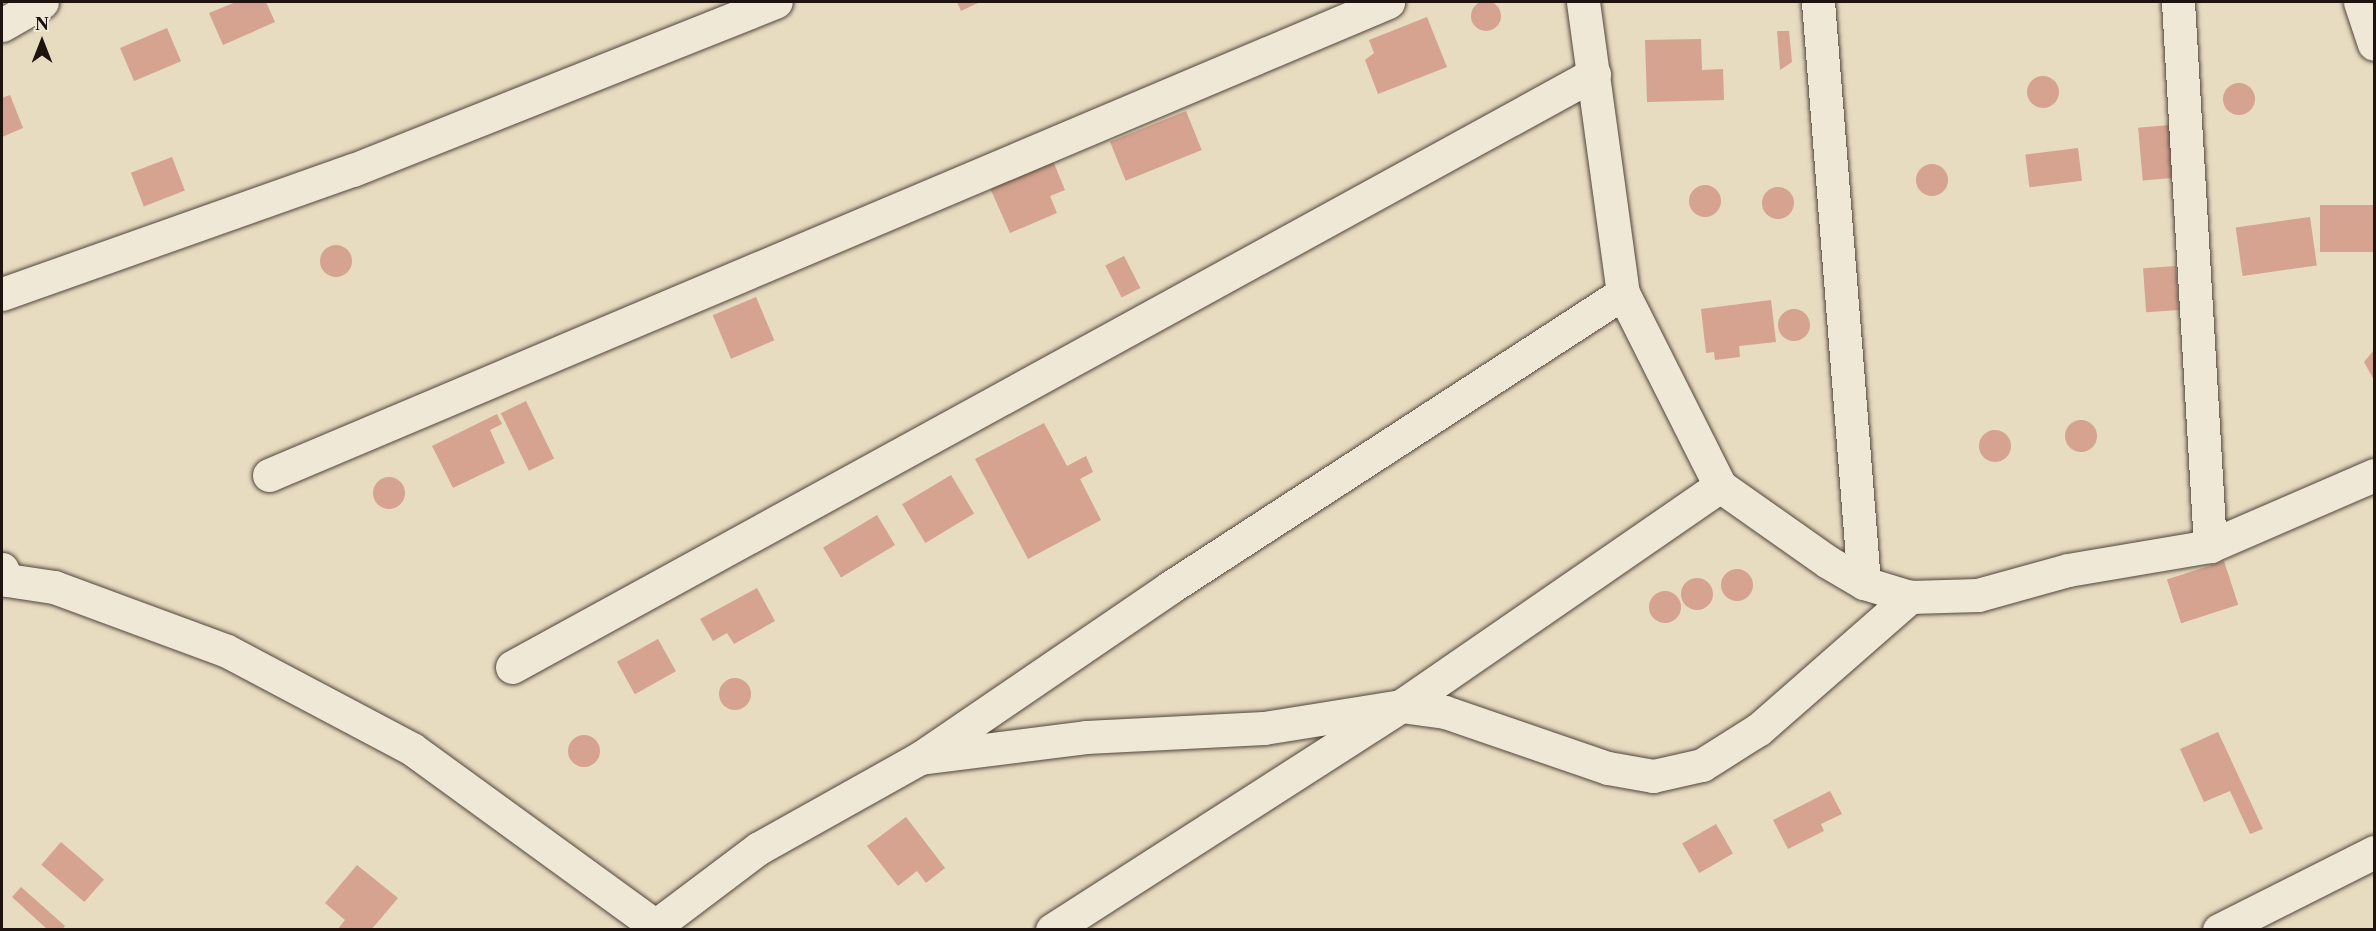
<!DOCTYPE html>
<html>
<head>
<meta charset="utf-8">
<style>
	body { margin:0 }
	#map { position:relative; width:2376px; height:931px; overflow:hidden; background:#e7dbc0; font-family:"Libre Caslon Text",serif }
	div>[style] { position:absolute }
	.building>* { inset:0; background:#d5a390; transform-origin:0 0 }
	.round { border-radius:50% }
	.roads { filter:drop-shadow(0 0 2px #51453b) drop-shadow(0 0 2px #51453b) }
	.street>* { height:33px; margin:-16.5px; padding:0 16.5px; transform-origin:16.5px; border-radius:16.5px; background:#efe8d6 }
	span { translate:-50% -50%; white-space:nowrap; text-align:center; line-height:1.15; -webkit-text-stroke:6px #efe8d6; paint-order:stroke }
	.frame { position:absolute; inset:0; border:3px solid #1f130f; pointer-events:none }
	.north { position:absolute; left:12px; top:12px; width:60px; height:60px; -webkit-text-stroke:4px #efe8d6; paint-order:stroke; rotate:0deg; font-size:16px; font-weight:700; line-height:24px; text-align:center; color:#1f130f }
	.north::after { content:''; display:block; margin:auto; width:21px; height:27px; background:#1f130f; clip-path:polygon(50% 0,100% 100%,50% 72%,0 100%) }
</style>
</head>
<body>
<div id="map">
	<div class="building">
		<i class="round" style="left:1471px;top:1px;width:30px;height:30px"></i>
		<i style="clip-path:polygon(236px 2px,266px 2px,275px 22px,223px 45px,209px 13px)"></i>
		<i style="clip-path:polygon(957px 2px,980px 2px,961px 11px)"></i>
		<i style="clip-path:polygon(1427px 17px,1447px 67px,1378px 94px,1365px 60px,1374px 53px,1369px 40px)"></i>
		<i style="left:167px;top:28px;width:36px;height:51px;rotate:67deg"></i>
		<i style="clip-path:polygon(1777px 31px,1789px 31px,1792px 62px,1780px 70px)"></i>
		<i style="clip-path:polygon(1701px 39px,1702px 70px,1723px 69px,1724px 100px,1647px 102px,1645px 40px)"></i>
		<i class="round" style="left:2027px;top:76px;width:32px;height:32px"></i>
		<i class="round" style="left:2223px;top:83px;width:32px;height:32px"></i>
		<i style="clip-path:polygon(10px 95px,23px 128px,2px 137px,2px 98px)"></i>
		<i style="left:1186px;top:111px;width:42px;height:82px;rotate:68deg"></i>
		<i style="left:2170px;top:125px;width:53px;height:32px;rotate:85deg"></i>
		<i style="left:2078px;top:148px;width:33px;height:53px;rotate:83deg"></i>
		<i style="left:172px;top:157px;width:36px;height:44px;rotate:69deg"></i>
		<i style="clip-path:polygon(1053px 161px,1065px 190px,1050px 196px,1057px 213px,1010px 233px,990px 188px)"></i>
		<i class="round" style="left:1916px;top:164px;width:32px;height:32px"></i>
		<i class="round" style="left:1689px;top:185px;width:32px;height:32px"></i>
		<i class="round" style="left:1762px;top:187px;width:32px;height:32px"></i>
		<i style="left:2374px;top:205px;width:47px;height:54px;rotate:90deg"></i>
		<i style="left:2310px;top:217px;width:49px;height:75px;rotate:82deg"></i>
		<i class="round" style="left:320px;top:245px;width:32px;height:32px"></i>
		<i style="left:1124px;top:256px;width:36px;height:21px;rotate:63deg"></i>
		<i style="left:2176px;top:266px;width:44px;height:33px;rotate:86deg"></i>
		<i style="left:756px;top:297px;width:47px;height:47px;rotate:67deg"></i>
		<i style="clip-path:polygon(1771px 300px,1776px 342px,1739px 346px,1740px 357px,1715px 360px,1714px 352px,1706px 353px,1701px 309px)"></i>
		<i class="round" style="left:1778px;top:309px;width:32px;height:32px"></i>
		<i style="clip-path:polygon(2374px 350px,2374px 380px,2364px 362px)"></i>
		<i style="left:526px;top:401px;width:64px;height:28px;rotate:64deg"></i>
		<i style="clip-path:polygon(497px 414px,502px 424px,490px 430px,505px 463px,453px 488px,432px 446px)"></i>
		<i class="round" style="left:2065px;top:420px;width:32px;height:32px"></i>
		<i style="clip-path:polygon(1044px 423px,1067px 466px,1086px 456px,1093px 472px,1080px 479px,1101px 520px,1028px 559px,975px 459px)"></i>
		<i class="round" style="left:1979px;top:430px;width:32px;height:32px"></i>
		<i style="left:951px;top:475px;width:45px;height:57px;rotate:59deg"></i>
		<i class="round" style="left:373px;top:477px;width:32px;height:32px"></i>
		<i style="left:877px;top:515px;width:35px;height:63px;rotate:59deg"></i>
		<i style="left:2224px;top:561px;width:46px;height:60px;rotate:72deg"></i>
		<i class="round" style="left:1721px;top:569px;width:32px;height:32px"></i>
		<i class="round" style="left:1681px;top:578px;width:32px;height:32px"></i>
		<i style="clip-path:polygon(757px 588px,775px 621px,734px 644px,727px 633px,713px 641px,700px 619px)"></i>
		<i class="round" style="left:1649px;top:591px;width:32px;height:32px"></i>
		<i style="left:658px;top:639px;width:37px;height:47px;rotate:61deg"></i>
		<i class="round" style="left:719px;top:678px;width:32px;height:32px"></i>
		<i style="clip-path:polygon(2218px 732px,2263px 829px,2250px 834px,2230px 791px,2204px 802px,2180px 749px)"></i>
		<i class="round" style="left:568px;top:735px;width:32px;height:32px"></i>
		<i style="clip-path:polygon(1830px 791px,1842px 814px,1821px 824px,1824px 831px,1788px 849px,1773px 820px)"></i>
		<i style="clip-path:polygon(906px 817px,945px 868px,926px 883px,917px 871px,898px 886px,867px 846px)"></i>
		<i style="left:1716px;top:824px;width:34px;height:39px;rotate:60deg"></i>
		<i style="left:61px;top:842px;width:57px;height:30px;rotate:41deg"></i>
		<i style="clip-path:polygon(357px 865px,398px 898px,371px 930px,337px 930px,345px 920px,325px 903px)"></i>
		<i style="clip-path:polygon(21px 887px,65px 926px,62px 930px,48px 930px,12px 897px)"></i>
	</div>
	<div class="roads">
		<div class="street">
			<i style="left:1583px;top:2px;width:294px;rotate:82.2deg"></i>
			<i style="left:1623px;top:293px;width:216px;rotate:63.3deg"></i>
			<i style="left:1720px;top:486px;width:132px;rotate:35.1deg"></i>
			<i style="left:1828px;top:562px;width:42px;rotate:30.3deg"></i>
			<i style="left:1864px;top:583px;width:48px;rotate:16.9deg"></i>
			<i style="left:1910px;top:597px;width:68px;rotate:-1.7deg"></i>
			<i style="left:1978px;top:595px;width:93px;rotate:-15.5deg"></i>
			<i style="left:2068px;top:570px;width:144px;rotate:-9.6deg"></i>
			<i style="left:2210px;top:546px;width:179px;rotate:-23.4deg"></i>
			<i style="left:1818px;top:2px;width:583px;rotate:85.47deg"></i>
			<i style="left:2178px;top:2px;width:545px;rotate:86.63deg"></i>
			<i style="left:2360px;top:2px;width:44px;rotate:71.6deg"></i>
			<i style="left:2px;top:25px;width:46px;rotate:-29.9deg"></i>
			<i style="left:2px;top:294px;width:372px;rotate:-19.5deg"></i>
			<i style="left:353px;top:170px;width:455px;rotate:-21.7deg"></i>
			<i style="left:269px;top:475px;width:1215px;rotate:-22.91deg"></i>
			<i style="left:2px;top:569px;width:12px;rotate:66deg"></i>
			<i style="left:7px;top:580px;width:48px;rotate:8.5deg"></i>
			<i style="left:54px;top:587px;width:184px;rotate:20.3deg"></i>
			<i style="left:227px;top:651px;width:209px;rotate:27.9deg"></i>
			<i style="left:412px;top:749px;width:308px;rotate:36deg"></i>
			<i style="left:512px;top:667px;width:1234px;rotate:-28.73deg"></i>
			<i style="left:920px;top:758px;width:301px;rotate:-34.3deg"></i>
			<i style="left:1169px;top:588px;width:541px;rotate:-33.01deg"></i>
			<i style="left:654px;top:927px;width:131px;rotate:-37deg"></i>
			<i style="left:759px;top:848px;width:184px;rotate:-29.2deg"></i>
			<i style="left:920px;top:758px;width:167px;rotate:-7.2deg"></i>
			<i style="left:1086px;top:737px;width:178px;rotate:-2.9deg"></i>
			<i style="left:1264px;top:728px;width:139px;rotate:-9.1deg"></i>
			<i style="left:1401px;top:706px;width:44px;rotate:7.8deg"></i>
			<i style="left:1445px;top:712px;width:172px;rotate:19deg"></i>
			<i style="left:1608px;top:768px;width:46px;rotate:10.1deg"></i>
			<i style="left:1653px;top:776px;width:50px;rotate:-12.7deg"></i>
			<i style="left:1702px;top:765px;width:67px;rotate:-32.3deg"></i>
			<i style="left:1759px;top:729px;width:201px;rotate:-41.2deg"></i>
			<i style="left:1052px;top:930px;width:415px;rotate:-32.7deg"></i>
			<i style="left:1401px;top:706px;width:388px;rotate:-34.6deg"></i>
			<i style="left:2219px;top:930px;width:174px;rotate:-26.7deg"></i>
		</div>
	</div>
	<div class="frame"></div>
	<div class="north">N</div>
</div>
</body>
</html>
